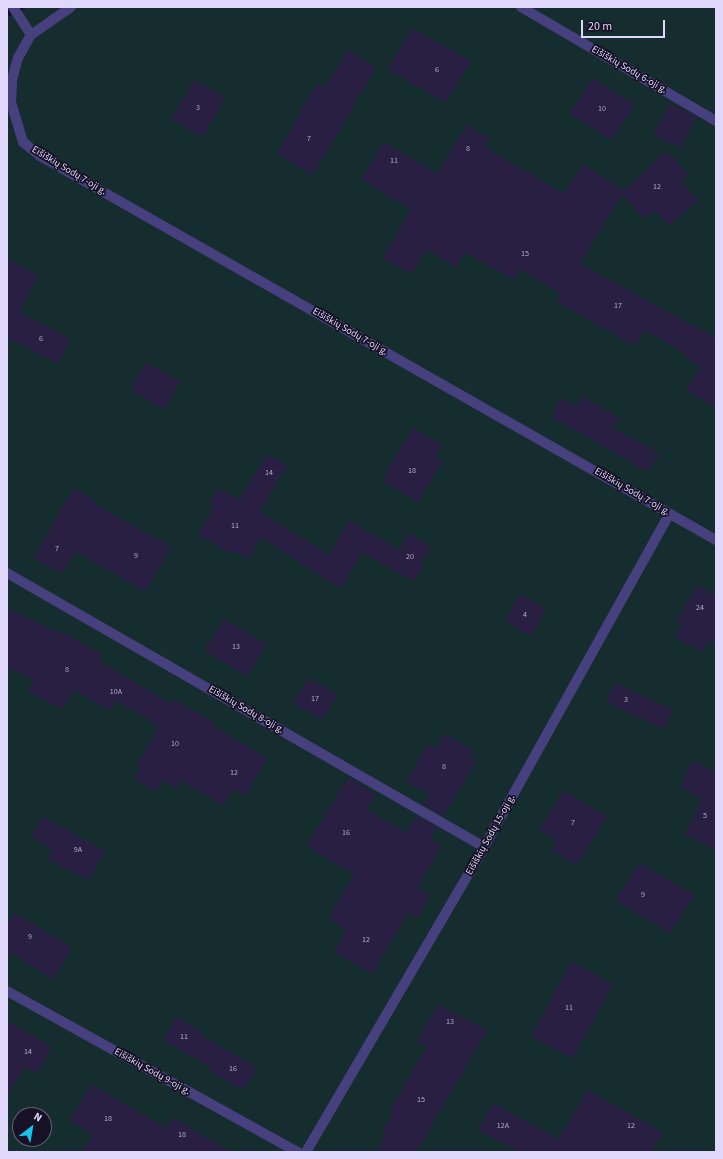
<!DOCTYPE html>
<html>
<head>
<meta charset="utf-8">
<style>
	body { margin:0 }
	#map { position:relative; width:723px; height:1159px; overflow:hidden; background:#161124; font-family:"Source Sans 3",sans-serif }
	div>[style] { position:absolute }
	.green>* { inset:0; background:#152d2e }
	.building>* { inset:0; background:#291f43; transform-origin:0 0 }
	.street>* { height:10px; margin:-5px; padding:0 5px; transform-origin:5px; border-radius:5px; background:#47407f }
	span { translate:-50% -50%; white-space:nowrap; text-align:center; line-height:1.15; -webkit-text-stroke:3.5px #161124; paint-order:stroke }
	.number-label { font-size:8px; color:#b2aacd }
	.number-label span { -webkit-text-stroke-width:0 }
	.street-label { font-size:10px; color:#dfd8fb }
	.frame { position:absolute; inset:0; border:8px solid #dfd8fb; pointer-events:none }
	.north { position:absolute; left:12px; top:1107px; width:40px; height:40px; box-sizing:border-box; background:#161124; border:1px solid #66617a; border-radius:50%; rotate:31deg; font-size:11px; font-weight:700; line-height:16px; text-align:center; color:#dfd8fb }
	.north::after { content:''; display:block; margin:auto; width:14px; height:18px; background:#15c5ea; clip-path:polygon(50% 0,100% 100%,50% 72%,0 100%) }
	.scale { position:absolute; left:581px; top:20px; width:84px; height:18px; box-sizing:border-box; border:2px solid #dfd8fb; border-top:0; padding-left:5px; font-size:12px; line-height:14px; white-space:nowrap; color:#dfd8fb; -webkit-text-stroke:3px #161124; paint-order:stroke }
</style>
</head>
<body>
<div id="map">
	<div class="green">
		<i style="clip-path:polygon(evenodd,28px 7px,716px 7px,716px 1152px,7px 1152px,7px 17px,28px 7px,20px 1115px,44px 1115px,44px 1139px,20px 1139px,20px 1115px)"></i>
	</div>
	<div class="building">
		<i style="left:412px;top:28px;width:67px;height:48px;rotate:30deg"></i>
		<i style="clip-path:polygon(348px 50px,376px 68px,313px 175px,277px 154px,317px 83px,325px 87px)"></i>
		<i style="left:593px;top:78px;width:49px;height:42px;rotate:33deg"></i>
		<i style="left:194px;top:80px;width:36px;height:45px;rotate:30deg"></i>
		<i style="left:670px;top:103px;width:30px;height:35px;rotate:28deg"></i>
		<i style="clip-path:polygon(467px 125px,490px 139px,485px 147px,564px 194px,583px 164px,624px 191px,666px 151px,688px 174px,681px 181px,698px 200px,669px 226px,655px 210px,645px 219px,622px 194px,580px 264px,716px 338px,716px 407px,686px 390px,700px 367px,686px 358px,687px 355px,645px 330px,636px 346px,557px 302px,561px 294px,521px 269px,514px 280px,465px 252px,456px 268px,427px 250px,412px 274px,383px 258px,411px 209px,362px 180px,384px 142px,437px 174px)"></i>
		<i style="clip-path:polygon(7px 259px,38px 276px,19px 312px,71px 339px,58px 364px,7px 337px)"></i>
		<i style="left:146px;top:362px;width:39px;height:32px;rotate:30deg"></i>
		<i style="clip-path:polygon(583px 397px,619px 418px,613px 428px,659px 453px,648px 472px,551px 416px,561px 398px,577px 407px)"></i>
		<i style="clip-path:polygon(413px 428px,442px 445px,435px 456px,442px 461px,418px 502px,382px 480px)"></i>
		<i style="clip-path:polygon(267px 454px,287px 465px,260px 512px,329px 555px,349px 520px,399px 550px,409px 533px,431px 547px,421px 563px,424px 565px,414px 582px,362px 552px,341px 589px,261px 537px,249px 559px,235px 551px,233px 554px,198px 535px,214px 506px,209px 503px,218px 488px,240px 500px)"></i>
		<i style="clip-path:polygon(74px 488px,96px 502px,95px 504px,171px 547px,145px 591px,75px 551px,62px 574px,33px 558px)"></i>
		<i style="clip-path:polygon(698px 585px,716px 596px,716px 644px,709px 640px,702px 652px,675px 637px,682px 624px,677px 621px)"></i>
		<i style="left:520px;top:594px;width:30px;height:31px;rotate:30deg"></i>
		<i style="clip-path:polygon(7px 609px,62px 634px,63px 632px,102px 655px,98px 661px,172px 704px,174px 700px,214px 722px,212px 726px,267px 758px,245px 796px,233px 789px,223px 806px,181px 780px,176px 788px,163px 780px,156px 791px,134px 779px,141px 767px,137px 765px,159px 726px,116px 700px,110px 711px,74px 690px,62px 710px,28px 691px,35px 680px,7px 667px)"></i>
		<i style="left:224px;top:619px;width:49px;height:37px;rotate:31deg"></i>
		<i style="left:308px;top:678px;width:34px;height:29px;rotate:30deg"></i>
		<i style="left:615px;top:683px;width:64px;height:21px;rotate:25deg"></i>
		<i style="clip-path:polygon(445px 734px,474px 751px,470px 758px,476px 762px,443px 816px,423px 804px,429px 794px,407px 781px,428px 744px,436px 749px)"></i>
		<i style="clip-path:polygon(692px 761px,715px 772px,716px 770px,716px 850px,685px 834px,702px 798px,680px 787px)"></i>
		<i style="clip-path:polygon(348px 777px,376px 794px,367px 809px,406px 833px,416px 816px,437px 827px,430px 839px,441px 846px,417px 888px,430px 895px,417px 918px,408px 912px,373px 974px,334px 952px,346px 929px,329px 919px,354px 874px,307px 846px)"></i>
		<i style="clip-path:polygon(563px 791px,607px 816px,577px 865px,551px 850px,557px 841px,539px 830px)"></i>
		<i style="clip-path:polygon(42px 817px,105px 851px,89px 880px,48px 859px,53px 849px,31px 837px)"></i>
		<i style="left:639px;top:862px;width:64px;height:45px;rotate:31deg"></i>
		<i style="clip-path:polygon(15px 913px,72px 948px,53px 979px,7px 951px,7px 926px)"></i>
		<i style="left:571px;top:962px;width:47px;height:84px;rotate:28deg"></i>
		<i style="clip-path:polygon(438px 1004px,487px 1030px,416px 1152px,376px 1152px,386px 1135px,382px 1132px,393px 1113px,390px 1110px,427px 1047px,417px 1042px)"></i>
		<i style="clip-path:polygon(177px 1017px,204px 1034px,203px 1037px,257px 1067px,244px 1090px,209px 1071px,211px 1067px,163px 1040px)"></i>
		<i style="clip-path:polygon(7px 1021px,52px 1047px,37px 1074px,24px 1067px,7px 1098px)"></i>
		<i style="clip-path:polygon(91px 1084px,167px 1129px,173px 1118px,231px 1152px,83px 1152px,93px 1134px,70px 1121px)"></i>
		<i style="clip-path:polygon(587px 1090px,662px 1132px,651px 1152px,520px 1152px,478px 1130px,493px 1103px,559px 1139px)"></i>
	</div>
	<div class="street">
		<i style="left:13px;top:7px;width:33px;rotate:57deg"></i>
		<i style="left:521px;top:7px;width:226px;rotate:30.3deg"></i>
		<i style="left:7px;top:102px;width:4px"></i>
		<i style="left:11px;top:102px;width:22px;rotate:-87deg"></i>
		<i style="left:12px;top:80px;width:23px;rotate:-75deg"></i>
		<i style="left:18px;top:58px;width:26px;rotate:-61deg"></i>
		<i style="left:31px;top:35px;width:49px;rotate:-35deg"></i>
		<i style="left:11px;top:102px;width:42px;rotate:73.3deg"></i>
		<i style="left:23px;top:142px;width:22px;rotate:39deg"></i>
		<i style="left:40px;top:156px;width:777px;rotate:29.6deg"></i>
		<i style="left:7px;top:573px;width:550px;rotate:29.87deg"></i>
		<i style="left:7px;top:991px;width:333px;rotate:29deg"></i>
		<i style="left:306px;top:1152px;width:353px;rotate:-59.7deg"></i>
		<i style="left:484px;top:847px;width:381px;rotate:-60.9deg"></i>
	</div>
	<div class="number-label">
		<span style="left:437px;top:70px">6</span>
		<span style="left:198px;top:108px">3</span>
		<span style="left:602px;top:109px">10</span>
		<span style="left:309px;top:139px">7</span>
		<span style="left:468px;top:149px">8</span>
		<span style="left:394px;top:161px">11</span>
		<span style="left:657px;top:187px">12</span>
		<span style="left:525px;top:254px">15</span>
		<span style="left:618px;top:306px">17</span>
		<span style="left:41px;top:339px">6</span>
		<span style="left:412px;top:471px">18</span>
		<span style="left:269px;top:473px">14</span>
		<span style="left:235px;top:526px">11</span>
		<span style="left:57px;top:549px">7</span>
		<span style="left:136px;top:556px">9</span>
		<span style="left:410px;top:557px">20</span>
		<span style="left:700px;top:608px">24</span>
		<span style="left:525px;top:615px">4</span>
		<span style="left:236px;top:647px">13</span>
		<span style="left:67px;top:670px">8</span>
		<span style="left:116px;top:692px">10A</span>
		<span style="left:315px;top:699px">17</span>
		<span style="left:626px;top:700px">3</span>
		<span style="left:175px;top:744px">10</span>
		<span style="left:444px;top:767px">8</span>
		<span style="left:234px;top:773px">12</span>
		<span style="left:705px;top:816px">5</span>
		<span style="left:573px;top:823px">7</span>
		<span style="left:346px;top:833px">16</span>
		<span style="left:78px;top:850px">9A</span>
		<span style="left:643px;top:895px">9</span>
		<span style="left:30px;top:937px">9</span>
		<span style="left:366px;top:940px">12</span>
		<span style="left:569px;top:1008px">11</span>
		<span style="left:450px;top:1022px">13</span>
		<span style="left:184px;top:1037px">11</span>
		<span style="left:28px;top:1052px">14</span>
		<span style="left:233px;top:1069px">16</span>
		<span style="left:421px;top:1100px">15</span>
		<span style="left:108px;top:1119px">18</span>
		<span style="left:503px;top:1126px">12A</span>
		<span style="left:631px;top:1126px">12</span>
		<span style="left:182px;top:1135px">18</span>
	</div>
	<div class="street-label">
		<span style="left:629px;top:70px;rotate:30deg">Eišiškių Sodų 6-oji g.</span>
		<span style="left:69px;top:171px;rotate:31deg">Eišiškių Sodų 7-oji g.</span>
		<span style="left:350px;top:332px;rotate:30deg">Eišiškių Sodų 7-oji g.</span>
		<span style="left:632px;top:492px;rotate:30deg">Eišiškių Sodų 7-oji g.</span>
		<span style="left:246px;top:710px;rotate:30deg">Eišiškių Sodų 8-oji g.</span>
		<span style="left:491px;top:835px;rotate:-61deg">Eišiškių Sodų 15-oji g.</span>
		<span style="left:152px;top:1072px;rotate:29deg">Eišiškių Sodų 9-oji g.</span>
	</div>
	<div class="frame"></div>
	<div class="north">N</div>
	<div class="scale">20 m</div>
</div>
</body>
</html>
